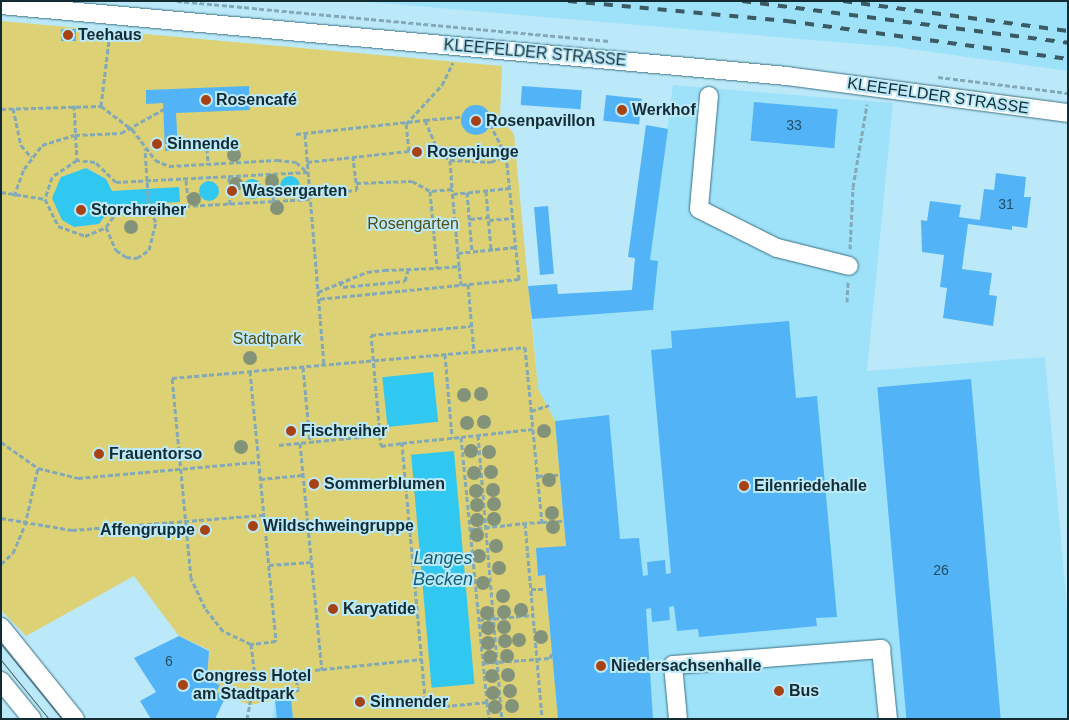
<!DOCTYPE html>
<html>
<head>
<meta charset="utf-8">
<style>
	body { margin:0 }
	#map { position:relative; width:1069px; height:720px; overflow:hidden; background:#bce9f9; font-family:Helvetica,sans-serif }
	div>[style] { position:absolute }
	.built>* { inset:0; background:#9ee2f9 }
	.green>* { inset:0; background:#ddd176 }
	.water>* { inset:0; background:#30c8f1; transform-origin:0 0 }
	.round { border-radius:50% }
	.building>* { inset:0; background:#52b4f6; transform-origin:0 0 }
	.path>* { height:3px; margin-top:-1.5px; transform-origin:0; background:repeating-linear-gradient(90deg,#83a9b6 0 5px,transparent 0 7.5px) }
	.roads { filter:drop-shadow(0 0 1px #3a7284) drop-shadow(0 0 1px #3a7284) }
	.minor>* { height:18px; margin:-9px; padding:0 9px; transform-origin:9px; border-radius:9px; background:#fff }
	.tram>* { height:1px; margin:-0.5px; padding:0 0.5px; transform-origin:0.5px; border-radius:0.5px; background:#3c5a63 }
	.rail>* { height:4px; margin-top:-2px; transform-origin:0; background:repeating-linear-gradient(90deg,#3c5a63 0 9px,transparent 0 18px) }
	.trees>* { width:14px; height:14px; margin:-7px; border-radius:50%; background:#839379 }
	.dots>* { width:14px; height:14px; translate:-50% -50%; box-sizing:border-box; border:2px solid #bce9f9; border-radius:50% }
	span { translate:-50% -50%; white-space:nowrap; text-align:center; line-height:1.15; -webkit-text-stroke:4px #bce9f9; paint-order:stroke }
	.number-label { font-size:14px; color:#234d63 }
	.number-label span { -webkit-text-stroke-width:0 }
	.poi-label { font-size:16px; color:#132b32; font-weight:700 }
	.left { translate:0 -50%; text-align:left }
	.right { translate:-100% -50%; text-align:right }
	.street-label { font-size:16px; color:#132b32 }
	.park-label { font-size:16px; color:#554d11 }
	.water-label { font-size:18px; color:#116075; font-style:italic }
	.frame { position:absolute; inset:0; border:2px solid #132b32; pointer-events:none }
</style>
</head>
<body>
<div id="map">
	<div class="built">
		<i style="clip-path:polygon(357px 1px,1068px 1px,1068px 71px,895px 47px)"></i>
		<i style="clip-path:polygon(673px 85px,893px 103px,867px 371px,1045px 357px,1068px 620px,1068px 719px,272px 719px,275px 698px,291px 697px,538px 576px,536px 552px,566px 545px,555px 421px,538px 389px,532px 319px,653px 310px,657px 261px,650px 260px)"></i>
	</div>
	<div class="green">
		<i style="clip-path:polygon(1px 21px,502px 66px,500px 117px,514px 134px,538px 389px,555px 421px,566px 546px,536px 553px,538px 576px,545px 575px,558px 719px,293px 719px,291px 697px,250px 705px,216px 692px,220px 685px,207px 679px,209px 650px,179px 636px,134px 576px,26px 636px,1px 610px)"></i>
	</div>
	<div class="water">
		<i style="clip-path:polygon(86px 168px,106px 179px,112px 191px,179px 187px,180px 202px,112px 206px,99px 224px,74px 227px,62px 220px,52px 198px,61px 177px)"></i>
		<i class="round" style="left:280px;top:176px;width:20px;height:20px"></i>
		<i class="round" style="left:242px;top:179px;width:20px;height:20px"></i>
		<i class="round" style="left:199px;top:181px;width:20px;height:20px"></i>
		<i style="left:433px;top:372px;width:50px;height:51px;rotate:84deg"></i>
		<i style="left:454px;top:451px;width:234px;height:43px;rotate:85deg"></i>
	</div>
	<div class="building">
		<i style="left:61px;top:29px;width:15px;height:12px"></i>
		<i style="clip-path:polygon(249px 86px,250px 110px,176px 113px,178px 150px,165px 151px,163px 103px,146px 104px,146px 90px)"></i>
		<i style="left:522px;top:86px;width:60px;height:19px;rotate:4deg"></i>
		<i style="left:606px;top:95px;width:36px;height:26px;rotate:6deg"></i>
		<i style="left:754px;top:102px;width:84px;height:39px;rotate:5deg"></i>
		<i class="round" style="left:461px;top:105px;width:30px;height:30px"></i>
		<i style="clip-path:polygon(646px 125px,668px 129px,650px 260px,658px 261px,653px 310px,532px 319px,528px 286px,557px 284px,558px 294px,632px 290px,635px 258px,628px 257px)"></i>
		<i style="clip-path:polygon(996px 173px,1026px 177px,1024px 197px,1031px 197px,1027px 228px,1012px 226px,1012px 230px,968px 224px,962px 269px,992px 273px,989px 295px,997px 296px,993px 326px,943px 318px,947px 288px,940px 287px,944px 255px,922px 252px,921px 220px,927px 221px,930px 201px,961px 205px,959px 217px,980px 220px,984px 189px,994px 190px)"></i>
		<i style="left:548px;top:206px;width:68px;height:14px;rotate:85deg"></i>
		<i style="clip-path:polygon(789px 321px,796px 398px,817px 396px,837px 617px,816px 618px,817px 626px,699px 637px,698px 629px,677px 631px,674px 606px,669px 607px,670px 620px,652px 622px,651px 608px,646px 609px,653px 719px,558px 719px,545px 575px,538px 576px,536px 548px,566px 546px,555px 421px,609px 415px,620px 539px,639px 538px,643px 576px,648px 575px,647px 562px,665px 560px,666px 574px,671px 573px,651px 350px,672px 348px,671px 331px)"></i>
		<i style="left:971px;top:379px;width:341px;height:94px;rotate:85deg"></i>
		<i style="clip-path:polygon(179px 636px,209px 651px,207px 679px,220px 685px,216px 692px,226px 696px,215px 719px,151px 719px,140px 701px,156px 692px,134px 658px)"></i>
		<i style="left:291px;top:697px;width:22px;height:16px;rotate:85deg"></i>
	</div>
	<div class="path">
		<i style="left:177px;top:1px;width:434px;rotate:5.3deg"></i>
		<i style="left:938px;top:77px;width:131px;rotate:7deg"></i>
		<i style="left:74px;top:105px;width:55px;rotate:86.9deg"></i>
		<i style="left:101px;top:106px;width:75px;rotate:-83.1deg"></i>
		<i style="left:13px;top:108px;width:38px;rotate:78deg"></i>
		<i style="left:21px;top:145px;width:16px;rotate:50deg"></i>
		<i style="left:1px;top:109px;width:100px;rotate:-1.7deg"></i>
		<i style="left:101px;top:106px;width:39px;rotate:37deg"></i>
		<i style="left:132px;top:129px;width:39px;rotate:53deg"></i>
		<i style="left:155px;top:160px;width:15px;rotate:23deg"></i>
		<i style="left:169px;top:166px;width:108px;rotate:-3.2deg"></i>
		<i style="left:277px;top:160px;width:19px;rotate:6deg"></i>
		<i style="left:296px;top:162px;width:15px;rotate:42deg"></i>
		<i style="left:425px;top:120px;width:36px;rotate:-5deg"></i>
		<i style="left:490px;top:124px;width:35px;rotate:63deg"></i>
		<i style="left:296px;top:134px;width:130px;rotate:-6.2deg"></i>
		<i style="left:425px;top:120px;width:34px;rotate:67deg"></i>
		<i style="left:438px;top:151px;width:15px;rotate:37deg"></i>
		<i style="left:450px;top:160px;width:41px;rotate:2.8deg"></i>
		<i style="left:491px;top:162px;width:17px;rotate:-25deg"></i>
		<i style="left:506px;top:155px;width:125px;rotate:84deg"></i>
		<i style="left:519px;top:279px;width:202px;rotate:174.3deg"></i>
		<i style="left:305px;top:134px;width:232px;rotate:85.3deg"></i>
		<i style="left:207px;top:148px;width:16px;rotate:86deg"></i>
		<i style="left:450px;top:160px;width:29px;rotate:86deg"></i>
		<i style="left:307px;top:162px;width:103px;rotate:-6.2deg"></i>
		<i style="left:409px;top:151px;width:27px;rotate:-96deg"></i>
		<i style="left:406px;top:124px;width:53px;rotate:-47.3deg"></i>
		<i style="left:442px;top:85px;width:25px;rotate:-64deg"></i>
		<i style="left:308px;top:172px;width:192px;rotate:177deg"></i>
		<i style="left:116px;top:182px;width:29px;rotate:-136deg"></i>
		<i style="left:95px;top:162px;width:18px;rotate:-174deg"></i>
		<i style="left:77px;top:160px;width:30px;rotate:146deg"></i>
		<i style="left:52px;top:177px;width:23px;rotate:108deg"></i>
		<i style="left:45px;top:199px;width:30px;rotate:64deg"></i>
		<i style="left:58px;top:226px;width:29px;rotate:20deg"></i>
		<i style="left:85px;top:236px;width:23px;rotate:-23deg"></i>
		<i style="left:106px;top:227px;width:21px;rotate:-55deg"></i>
		<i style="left:118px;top:210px;width:192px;rotate:-3.3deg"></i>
		<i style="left:267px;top:175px;width:27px;rotate:75deg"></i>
		<i style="left:229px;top:177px;width:27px;rotate:88deg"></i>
		<i style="left:186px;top:180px;width:18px;rotate:84deg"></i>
		<i style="left:356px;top:183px;width:56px;rotate:-2deg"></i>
		<i style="left:412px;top:181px;width:21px;rotate:29deg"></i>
		<i style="left:486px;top:191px;width:58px;rotate:85.1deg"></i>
		<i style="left:1px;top:192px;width:45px;rotate:9deg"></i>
		<i style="left:467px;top:192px;width:59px;rotate:85.2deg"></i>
		<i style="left:310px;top:194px;width:47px;rotate:-4.9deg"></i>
		<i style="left:357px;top:190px;width:33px;rotate:-97deg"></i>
		<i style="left:453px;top:194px;width:57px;rotate:-6deg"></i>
		<i style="left:14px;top:196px;width:29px;rotate:-70deg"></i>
		<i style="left:24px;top:169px;width:30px;rotate:-53deg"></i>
		<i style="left:42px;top:145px;width:34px;rotate:-17deg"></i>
		<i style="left:75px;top:135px;width:46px;rotate:-2.5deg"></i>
		<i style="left:121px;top:133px;width:49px;rotate:-29.2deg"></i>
		<i style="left:470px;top:219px;width:18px;rotate:-6deg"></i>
		<i style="left:489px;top:220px;width:24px;rotate:-5deg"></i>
		<i style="left:106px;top:227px;width:25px;rotate:67deg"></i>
		<i style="left:116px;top:250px;width:12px;rotate:35deg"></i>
		<i style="left:126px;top:257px;width:11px;rotate:5deg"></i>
		<i style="left:137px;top:258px;width:14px;rotate:-34deg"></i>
		<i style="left:149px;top:250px;width:29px;rotate:-76deg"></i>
		<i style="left:156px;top:222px;width:14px;rotate:-120deg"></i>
		<i style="left:149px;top:210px;width:61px;rotate:-93.8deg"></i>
		<i style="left:850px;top:249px;width:62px;rotate:-87.2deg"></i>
		<i style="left:853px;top:187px;width:84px;rotate:-80.4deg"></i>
		<i style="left:458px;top:253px;width:58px;rotate:-5.9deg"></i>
		<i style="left:459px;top:266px;width:19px;rotate:84deg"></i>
		<i style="left:339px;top:281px;width:7px;rotate:56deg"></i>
		<i style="left:343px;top:287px;width:62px;rotate:-5.5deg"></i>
		<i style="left:405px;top:281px;width:11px;rotate:-75deg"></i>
		<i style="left:468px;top:284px;width:68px;rotate:85deg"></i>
		<i style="left:318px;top:292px;width:53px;rotate:-22.2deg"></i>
		<i style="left:367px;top:272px;width:17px;rotate:-7deg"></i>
		<i style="left:384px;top:270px;width:53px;rotate:-2.2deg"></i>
		<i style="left:437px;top:268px;width:22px;rotate:-5deg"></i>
		<i style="left:459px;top:266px;width:77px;rotate:-95.2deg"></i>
		<i style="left:452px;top:189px;width:22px;rotate:175deg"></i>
		<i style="left:430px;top:191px;width:77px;rotate:84.8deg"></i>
		<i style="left:847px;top:302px;width:20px;rotate:-87deg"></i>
		<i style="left:445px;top:354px;width:84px;rotate:85.2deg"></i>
		<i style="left:303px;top:367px;width:75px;rotate:84.7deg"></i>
		<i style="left:250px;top:371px;width:271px;rotate:84.5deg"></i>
		<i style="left:276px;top:641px;width:25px;rotate:173deg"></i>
		<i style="left:251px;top:644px;width:32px;rotate:83deg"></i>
		<i style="left:531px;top:411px;width:19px;rotate:-18deg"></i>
		<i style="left:380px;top:435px;width:100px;rotate:-95.1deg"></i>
		<i style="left:371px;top:335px;width:100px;rotate:-5.1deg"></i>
		<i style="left:478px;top:435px;width:285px;rotate:85.2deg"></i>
		<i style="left:461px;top:437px;width:266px;rotate:84.4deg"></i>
		<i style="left:487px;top:702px;width:61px;rotate:174.4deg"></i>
		<i style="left:426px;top:708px;width:266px;rotate:-95.2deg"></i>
		<i style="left:402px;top:443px;width:59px;rotate:-5.8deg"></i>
		<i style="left:461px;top:437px;width:72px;rotate:-6.3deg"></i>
		<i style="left:1px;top:442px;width:45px;rotate:35.1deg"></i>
		<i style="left:38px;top:468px;width:41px;rotate:14deg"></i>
		<i style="left:78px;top:478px;width:182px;rotate:-5.1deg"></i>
		<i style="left:300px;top:443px;width:228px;rotate:84.5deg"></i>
		<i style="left:279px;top:445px;width:101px;rotate:-5.7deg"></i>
		<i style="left:380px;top:435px;width:11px;rotate:85deg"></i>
		<i style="left:381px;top:446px;width:21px;rotate:-8deg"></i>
		<i style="left:538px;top:476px;width:22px;rotate:-3deg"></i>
		<i style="left:260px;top:479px;width:43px;rotate:-5.3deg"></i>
		<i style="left:1px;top:518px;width:72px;rotate:9.6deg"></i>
		<i style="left:72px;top:530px;width:193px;rotate:-4.5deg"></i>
		<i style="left:542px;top:522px;width:22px;rotate:-3deg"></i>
		<i style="left:470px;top:529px;width:55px;rotate:-6.2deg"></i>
		<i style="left:1px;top:564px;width:16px;rotate:-43deg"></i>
		<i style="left:13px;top:553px;width:30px;rotate:-67deg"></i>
		<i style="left:25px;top:525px;width:58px;rotate:-77.2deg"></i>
		<i style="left:269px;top:565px;width:42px;rotate:-4.1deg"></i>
		<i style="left:531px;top:589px;width:15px"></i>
		<i style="left:479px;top:620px;width:54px;rotate:-5.3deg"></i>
		<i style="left:251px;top:644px;width:31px;rotate:-155deg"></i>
		<i style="left:223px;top:631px;width:29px;rotate:-128deg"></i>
		<i style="left:205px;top:608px;width:33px;rotate:-115deg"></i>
		<i style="left:191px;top:578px;width:201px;rotate:-95.4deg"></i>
		<i style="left:172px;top:378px;width:354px;rotate:-5deg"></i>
		<i style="left:525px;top:347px;width:176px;rotate:84.5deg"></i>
		<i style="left:542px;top:522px;width:17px;rotate:177deg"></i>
		<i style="left:525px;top:523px;width:197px;rotate:85deg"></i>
		<i style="left:484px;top:663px;width:66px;rotate:-4.3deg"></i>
		<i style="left:550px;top:658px;width:5px;rotate:-68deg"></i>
		<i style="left:296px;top:672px;width:21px;rotate:85deg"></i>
		<i style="left:487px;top:702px;width:17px;rotate:83deg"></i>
		<i style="left:401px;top:718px;width:1px;rotate:90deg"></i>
		<i style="left:247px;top:719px;width:44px;rotate:-79.5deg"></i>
		<i style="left:255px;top:676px;width:168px;rotate:-5.8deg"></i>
	</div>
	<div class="roads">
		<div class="minor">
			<i style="left:1px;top:5px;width:789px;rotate:5.16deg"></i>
			<i style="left:787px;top:76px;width:283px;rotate:7.5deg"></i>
			<i style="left:709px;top:96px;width:113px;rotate:95.1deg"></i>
			<i style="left:699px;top:209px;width:87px;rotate:26.6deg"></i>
			<i style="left:777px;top:248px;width:74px;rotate:14deg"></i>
			<i style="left:1px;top:627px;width:118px;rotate:51.2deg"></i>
			<i style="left:1px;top:681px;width:49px;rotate:50.8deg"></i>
			<i style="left:678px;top:719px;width:54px;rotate:-95.3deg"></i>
			<i style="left:673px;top:665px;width:209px;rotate:-4.4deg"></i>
			<i style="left:881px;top:649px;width:70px;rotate:84.3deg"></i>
		</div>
	</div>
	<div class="tram">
		<i style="left:1px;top:644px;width:97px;rotate:50.9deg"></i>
		<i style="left:1px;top:660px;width:76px;rotate:50.9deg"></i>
	</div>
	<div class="rail">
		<i style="left:568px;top:1px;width:220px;rotate:5.2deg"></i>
		<i style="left:787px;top:21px;width:284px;rotate:7.7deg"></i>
		<i style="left:742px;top:1px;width:329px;rotate:7.3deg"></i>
		<i style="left:843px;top:1px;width:227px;rotate:7.6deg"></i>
	</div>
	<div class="trees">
		<i style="left:234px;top:155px"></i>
		<i style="left:272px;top:181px"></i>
		<i style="left:236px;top:184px"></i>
		<i style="left:194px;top:199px"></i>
		<i style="left:277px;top:208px"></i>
		<i style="left:131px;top:227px"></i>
		<i style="left:250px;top:358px"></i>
		<i style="left:481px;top:394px"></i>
		<i style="left:464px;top:395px"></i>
		<i style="left:484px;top:422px"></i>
		<i style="left:467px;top:423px"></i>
		<i style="left:544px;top:431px"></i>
		<i style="left:241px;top:447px"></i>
		<i style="left:471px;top:451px"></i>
		<i style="left:489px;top:452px"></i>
		<i style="left:491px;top:472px"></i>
		<i style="left:474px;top:473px"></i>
		<i style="left:549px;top:480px"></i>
		<i style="left:493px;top:490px"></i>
		<i style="left:476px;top:491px"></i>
		<i style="left:494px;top:504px"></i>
		<i style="left:477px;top:505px"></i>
		<i style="left:552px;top:513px"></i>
		<i style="left:494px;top:519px"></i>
		<i style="left:477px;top:520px"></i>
		<i style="left:553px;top:527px"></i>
		<i style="left:477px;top:535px"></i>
		<i style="left:496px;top:546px"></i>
		<i style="left:479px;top:556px"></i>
		<i style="left:499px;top:568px"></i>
		<i style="left:483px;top:583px"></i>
		<i style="left:503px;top:596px"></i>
		<i style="left:521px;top:610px"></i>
		<i style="left:504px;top:612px"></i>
		<i style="left:487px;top:613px"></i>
		<i style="left:504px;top:627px"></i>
		<i style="left:488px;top:628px"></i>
		<i style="left:541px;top:637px"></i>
		<i style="left:519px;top:640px"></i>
		<i style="left:505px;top:641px"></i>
		<i style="left:488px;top:643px"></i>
		<i style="left:507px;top:656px"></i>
		<i style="left:490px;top:657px"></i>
		<i style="left:508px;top:675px"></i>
		<i style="left:492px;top:676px"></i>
		<i style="left:510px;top:691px"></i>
		<i style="left:493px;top:693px"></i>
		<i style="left:512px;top:706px"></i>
		<i style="left:495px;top:707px"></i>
	</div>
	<div class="dots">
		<i style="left:68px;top:35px;background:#a74214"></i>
		<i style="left:206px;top:100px;background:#a74214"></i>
		<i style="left:622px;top:110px;background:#a74214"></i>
		<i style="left:476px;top:121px;background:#a74214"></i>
		<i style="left:157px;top:144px;background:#a74214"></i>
		<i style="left:417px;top:152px;background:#a74214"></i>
		<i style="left:232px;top:191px;background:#a74214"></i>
		<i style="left:81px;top:210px;background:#a74214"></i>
		<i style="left:291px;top:431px;background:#a74214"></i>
		<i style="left:99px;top:454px;background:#a74214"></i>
		<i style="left:314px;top:484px;background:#a74214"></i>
		<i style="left:744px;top:486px;background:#a74214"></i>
		<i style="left:253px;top:526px;background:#a74214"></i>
		<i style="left:205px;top:530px;background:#a74214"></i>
		<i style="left:333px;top:609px;background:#a74214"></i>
		<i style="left:601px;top:666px;background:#a74214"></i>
		<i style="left:183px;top:685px;background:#a74214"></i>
		<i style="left:779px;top:691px;background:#a74214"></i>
		<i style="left:360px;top:702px;background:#a74214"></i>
	</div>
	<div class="number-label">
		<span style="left:794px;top:125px">33</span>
		<span style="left:1006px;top:204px">31</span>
		<span style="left:941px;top:570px">26</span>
		<span style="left:169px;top:661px">6</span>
	</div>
	<div class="poi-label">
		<span class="left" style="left:78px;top:35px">Teehaus</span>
		<span class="left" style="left:216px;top:100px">Rosencafé</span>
		<span class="left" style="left:632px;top:110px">Werkhof</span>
		<span class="left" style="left:486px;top:121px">Rosenpavillon</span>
		<span class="left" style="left:167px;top:144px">Sinnende</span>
		<span class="left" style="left:427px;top:152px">Rosenjunge</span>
		<span class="left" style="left:242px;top:191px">Wassergarten</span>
		<span class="left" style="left:91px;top:210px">Storchreiher</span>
		<span class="left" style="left:301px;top:431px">Fischreiher</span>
		<span class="left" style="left:109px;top:454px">Frauentorso</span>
		<span class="left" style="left:324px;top:484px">Sommerblumen</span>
		<span class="left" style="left:754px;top:486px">Eilenriedehalle</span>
		<span class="left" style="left:263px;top:526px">Wildschweingruppe</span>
		<span class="right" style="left:195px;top:530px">Affengruppe</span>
		<span class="left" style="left:343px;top:609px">Karyatide</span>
		<span class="left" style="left:611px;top:666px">Niedersachsenhalle</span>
		<span class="left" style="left:193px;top:685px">Congress Hotel<br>am Stadtpark</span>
		<span class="left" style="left:789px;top:691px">Bus</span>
		<span class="left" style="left:370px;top:702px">Sinnender</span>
	</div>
	<div class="street-label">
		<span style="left:535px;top:53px;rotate:5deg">KLEEFELDER STRASSE</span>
		<span style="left:938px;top:96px;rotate:8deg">KLEEFELDER STRASSE</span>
	</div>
	<div class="park-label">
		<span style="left:413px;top:224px">Rosengarten</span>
		<span style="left:267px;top:339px">Stadtpark</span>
	</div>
	<div class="water-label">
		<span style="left:443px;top:569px">Langes<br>Becken</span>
	</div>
	<div class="frame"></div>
</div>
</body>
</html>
